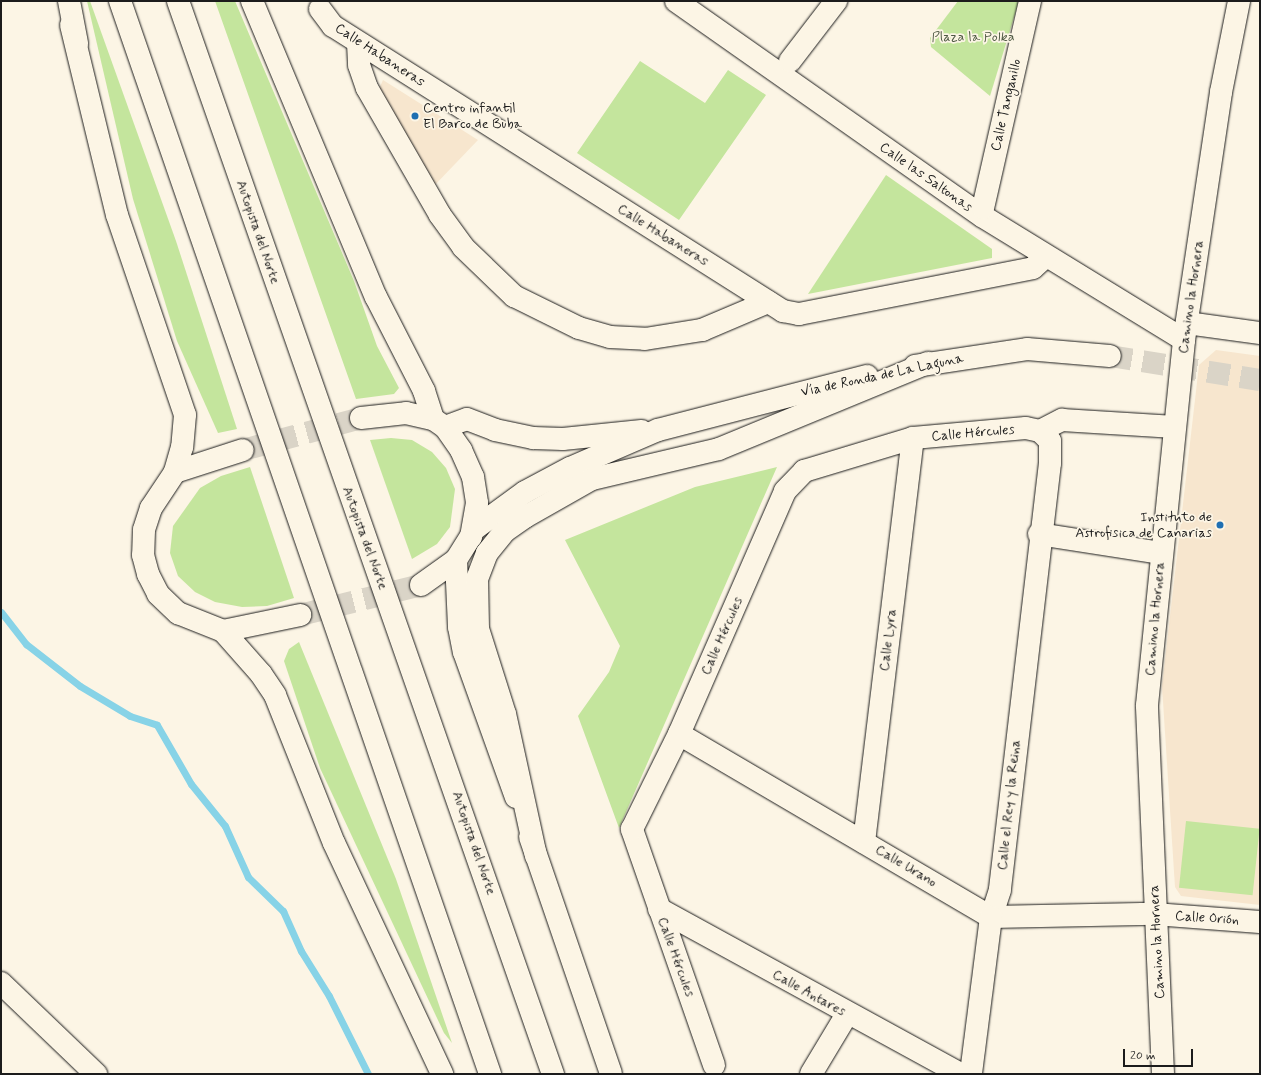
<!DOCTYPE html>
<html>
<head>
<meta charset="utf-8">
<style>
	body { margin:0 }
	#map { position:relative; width:1261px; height:1075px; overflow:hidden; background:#fcf5e5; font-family:Mynerve,sans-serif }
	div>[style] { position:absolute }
	.built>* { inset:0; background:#f7e6ce }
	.green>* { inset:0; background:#c4e59d; transform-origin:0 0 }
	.stream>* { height:7px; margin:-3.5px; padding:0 3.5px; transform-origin:3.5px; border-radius:3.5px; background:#87d3e7 }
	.major-tunnel>* { height:22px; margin-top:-11px; transform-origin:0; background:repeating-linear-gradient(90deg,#dad4c7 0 22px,transparent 0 33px) }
	.roads { filter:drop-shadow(0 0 1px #1c1c1c) drop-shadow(0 0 1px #1c1c1c) }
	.minor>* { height:22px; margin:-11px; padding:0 11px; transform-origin:11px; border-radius:11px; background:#fcf5e5 }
	.major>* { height:22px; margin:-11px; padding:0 11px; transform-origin:11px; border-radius:11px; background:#fcf5e5 }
	.highway>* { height:22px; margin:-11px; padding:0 11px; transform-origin:11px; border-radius:11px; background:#fcf5e5 }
	.dots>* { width:11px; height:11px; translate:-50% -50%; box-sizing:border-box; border:2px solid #fcf5e5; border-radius:50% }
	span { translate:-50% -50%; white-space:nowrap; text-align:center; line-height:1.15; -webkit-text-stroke:3.5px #fcf5e5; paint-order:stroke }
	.park-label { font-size:14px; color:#4e5843 }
	.street-label { font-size:14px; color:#1c1c1c }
	.poi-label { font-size:14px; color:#1c1c1c }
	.left { translate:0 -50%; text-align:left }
	.right { translate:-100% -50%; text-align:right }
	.frame { position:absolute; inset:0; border:2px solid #1c1c1c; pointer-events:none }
	.scale { position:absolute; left:1123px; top:1049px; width:70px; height:18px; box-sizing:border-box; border:2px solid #1c1c1c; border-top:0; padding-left:5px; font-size:12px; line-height:14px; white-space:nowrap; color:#1c1c1c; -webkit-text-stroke:3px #fcf5e5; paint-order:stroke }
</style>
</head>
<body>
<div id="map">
	<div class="built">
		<i style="clip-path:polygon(383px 80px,478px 140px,432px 188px,378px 91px)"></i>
		<i style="clip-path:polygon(1216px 350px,1260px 356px,1260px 905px,1181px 896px,1175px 887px,1162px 686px,1199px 365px)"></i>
	</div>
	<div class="green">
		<i style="clip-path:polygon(87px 1px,90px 1px,176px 241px,237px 429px,218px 433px,177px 341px,133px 199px)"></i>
		<i style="clip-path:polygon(215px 1px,235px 1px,354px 281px,377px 346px,399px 388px,394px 394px,356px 399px)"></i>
		<i style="clip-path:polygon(958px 1px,1019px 1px,990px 96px,931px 47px,930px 38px)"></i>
		<i style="clip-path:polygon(640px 61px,705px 103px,728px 70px,766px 95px,679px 220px,577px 153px)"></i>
		<i style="clip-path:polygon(886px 175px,992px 249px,992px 258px,808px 294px)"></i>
		<i style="clip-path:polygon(391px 438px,412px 440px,432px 452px,446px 468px,455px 489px,450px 527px,437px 544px,412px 559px,370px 440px)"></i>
		<i style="clip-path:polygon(250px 467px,294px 598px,267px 606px,242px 607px,215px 602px,195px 592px,178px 576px,170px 553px,173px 526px,200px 488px,221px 476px)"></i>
		<i style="clip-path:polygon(777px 467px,759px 508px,619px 828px,578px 716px,609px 672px,620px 646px,565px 540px,695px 487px)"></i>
		<i style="clip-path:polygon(299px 642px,396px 879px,452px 1043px,444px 1033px,320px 768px,284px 661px,289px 649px)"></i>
		<i style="left:1186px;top:821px;width:74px;height:67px;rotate:6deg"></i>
	</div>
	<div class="stream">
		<i style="left:1px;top:612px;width:41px;rotate:52deg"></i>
		<i style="left:26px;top:644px;width:68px;rotate:37.9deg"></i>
		<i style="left:80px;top:686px;width:58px;rotate:31deg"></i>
		<i style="left:130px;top:716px;width:28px;rotate:18deg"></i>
		<i style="left:157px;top:725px;width:68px;rotate:60deg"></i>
		<i style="left:191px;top:784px;width:54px;rotate:51deg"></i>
		<i style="left:225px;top:826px;width:56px;rotate:65.7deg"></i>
		<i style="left:248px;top:877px;width:49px;rotate:44.2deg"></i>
		<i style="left:283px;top:911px;width:44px;rotate:65.8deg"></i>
		<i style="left:301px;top:951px;width:53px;rotate:58.1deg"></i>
		<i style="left:329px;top:996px;width:87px;rotate:63.4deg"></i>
	</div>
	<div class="major-tunnel">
		<i style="left:1110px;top:356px;width:152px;rotate:9.1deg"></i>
		<i style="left:243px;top:450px;width:122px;rotate:-15.2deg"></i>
		<i style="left:300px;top:615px;width:125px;rotate:-13.9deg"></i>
	</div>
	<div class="roads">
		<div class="minor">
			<i style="left:676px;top:1px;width:374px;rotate:35.1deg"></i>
			<i style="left:982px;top:216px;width:237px;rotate:31.5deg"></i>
			<i style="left:320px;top:9px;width:21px;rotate:53deg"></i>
			<i style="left:333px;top:26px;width:533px;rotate:32.35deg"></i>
			<i style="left:783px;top:311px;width:16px;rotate:11deg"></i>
			<i style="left:799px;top:314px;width:238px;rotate:-11.1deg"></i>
			<i style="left:1033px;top:268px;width:16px;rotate:-43deg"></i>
			<i style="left:358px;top:43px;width:22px;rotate:87deg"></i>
			<i style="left:359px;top:65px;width:24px;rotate:71deg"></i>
			<i style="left:367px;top:88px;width:146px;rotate:60.1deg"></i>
			<i style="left:440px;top:215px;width:39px;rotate:54deg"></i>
			<i style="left:463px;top:247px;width:71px;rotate:43.9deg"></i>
			<i style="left:514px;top:296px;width:72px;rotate:26.2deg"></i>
			<i style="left:579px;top:328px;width:32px;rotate:16deg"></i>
			<i style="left:610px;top:337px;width:35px;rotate:3deg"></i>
			<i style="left:645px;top:339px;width:58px;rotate:-9deg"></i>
			<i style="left:702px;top:330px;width:72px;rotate:-23deg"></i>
			<i style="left:790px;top:61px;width:76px;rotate:-52.5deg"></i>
			<i style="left:983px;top:208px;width:212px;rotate:-77.2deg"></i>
			<i style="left:1187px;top:323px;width:74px;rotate:7.8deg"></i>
			<i style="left:1040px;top:431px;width:25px;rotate:-27deg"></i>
			<i style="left:1062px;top:420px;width:113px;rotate:3.5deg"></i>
			<i style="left:1039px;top:534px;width:123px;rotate:8.9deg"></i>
			<i style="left:456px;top:560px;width:67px;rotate:87.4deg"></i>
			<i style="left:459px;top:627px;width:25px;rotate:79deg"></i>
			<i style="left:464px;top:652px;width:154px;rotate:70.3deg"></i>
			<i style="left:679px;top:734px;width:362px;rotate:30.4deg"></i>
			<i style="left:991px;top:917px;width:163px;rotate:-1.1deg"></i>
			<i style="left:1154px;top:914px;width:106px;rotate:4.3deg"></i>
			<i style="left:530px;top:837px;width:250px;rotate:71.1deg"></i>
			<i style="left:864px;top:842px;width:407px;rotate:-83.1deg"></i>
			<i style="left:659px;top:909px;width:344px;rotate:28.7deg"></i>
			<i style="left:1px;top:983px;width:132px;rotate:43.8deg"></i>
			<i style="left:714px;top:1065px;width:250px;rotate:-109.2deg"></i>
			<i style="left:632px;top:829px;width:106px;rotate:-63.7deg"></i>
			<i style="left:679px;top:734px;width:265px;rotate:-66.4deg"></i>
			<i style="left:785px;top:491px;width:28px;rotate:-46deg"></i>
			<i style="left:804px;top:471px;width:114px;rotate:-16.8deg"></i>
			<i style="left:913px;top:438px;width:113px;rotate:-5.1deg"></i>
			<i style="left:1026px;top:428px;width:14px;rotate:12deg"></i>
			<i style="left:1040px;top:431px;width:14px;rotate:45deg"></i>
			<i style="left:1050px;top:441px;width:22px;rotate:90deg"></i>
			<i style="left:1050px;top:463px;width:430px;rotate:96.7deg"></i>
			<i style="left:1000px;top:890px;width:28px;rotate:108deg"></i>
			<i style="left:991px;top:917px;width:158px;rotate:97.3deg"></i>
			<i style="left:811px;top:1074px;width:70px;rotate:-59deg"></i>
			<i style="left:1163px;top:1074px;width:369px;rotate:-92.5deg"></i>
			<i style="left:1147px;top:705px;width:367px;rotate:-84.2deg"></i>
			<i style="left:1184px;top:340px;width:251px;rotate:-81.5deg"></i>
			<i style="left:1221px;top:92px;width:93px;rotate:-78.8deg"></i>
		</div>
		<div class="major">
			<i style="left:252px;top:1px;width:321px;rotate:67.3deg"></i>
			<i style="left:376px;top:297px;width:106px;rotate:62.9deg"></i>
			<i style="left:424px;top:391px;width:29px;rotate:72deg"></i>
			<i style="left:71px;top:25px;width:195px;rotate:76.4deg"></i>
			<i style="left:117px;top:215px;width:211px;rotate:71.2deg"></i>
			<i style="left:185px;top:415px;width:32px;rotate:95deg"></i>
			<i style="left:182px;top:447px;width:26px;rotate:106deg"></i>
			<i style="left:175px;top:472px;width:43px;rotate:123.7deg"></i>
			<i style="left:151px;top:508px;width:23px;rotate:108deg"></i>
			<i style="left:144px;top:530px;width:25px;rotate:92deg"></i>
			<i style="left:143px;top:555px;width:20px;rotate:75deg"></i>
			<i style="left:148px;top:574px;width:22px;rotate:63deg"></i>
			<i style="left:158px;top:594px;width:28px;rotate:44deg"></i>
			<i style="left:178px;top:613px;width:48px;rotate:21.8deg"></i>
			<i style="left:223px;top:631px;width:79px;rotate:-11.7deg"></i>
			<i style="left:915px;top:366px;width:113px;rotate:-8.6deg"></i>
			<i style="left:1027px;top:349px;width:83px;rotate:4.8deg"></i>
			<i style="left:361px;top:418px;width:45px;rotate:-6.3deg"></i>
			<i style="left:406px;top:413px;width:28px;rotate:13deg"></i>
			<i style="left:433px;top:419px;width:14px;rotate:34deg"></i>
			<i style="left:445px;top:427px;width:28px;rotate:55deg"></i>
			<i style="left:461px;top:450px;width:30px;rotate:66deg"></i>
			<i style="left:473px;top:477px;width:26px;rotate:81deg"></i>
			<i style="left:477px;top:503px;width:34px;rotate:100deg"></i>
			<i style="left:471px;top:536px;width:28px;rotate:122deg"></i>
			<i style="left:456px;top:560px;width:43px;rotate:144.5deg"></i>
			<i style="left:445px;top:427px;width:23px;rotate:-20deg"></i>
			<i style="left:467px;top:419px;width:30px;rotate:21deg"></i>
			<i style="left:495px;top:430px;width:39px;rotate:12deg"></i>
			<i style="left:533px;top:438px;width:30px;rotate:2deg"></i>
			<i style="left:563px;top:439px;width:79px;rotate:-5.8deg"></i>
			<i style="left:175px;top:472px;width:71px;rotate:-17.9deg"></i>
			<i style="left:473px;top:530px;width:64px;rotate:-36.2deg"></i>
			<i style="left:525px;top:492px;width:51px;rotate:-28.1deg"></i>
			<i style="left:570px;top:468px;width:96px;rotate:-23.4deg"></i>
			<i style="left:658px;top:430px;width:216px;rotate:-14.5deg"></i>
			<i style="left:536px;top:856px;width:145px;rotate:-102.3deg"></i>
			<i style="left:505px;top:714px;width:89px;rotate:-107.6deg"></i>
			<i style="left:478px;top:629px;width:50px;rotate:-91.1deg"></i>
			<i style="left:477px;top:579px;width:28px;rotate:-69deg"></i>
			<i style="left:487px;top:553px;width:28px;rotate:-51deg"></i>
			<i style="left:505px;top:531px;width:24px;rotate:-35deg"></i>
			<i style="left:525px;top:517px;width:77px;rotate:-29.6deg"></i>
			<i style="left:592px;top:479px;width:130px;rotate:-13.3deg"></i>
			<i style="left:719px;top:449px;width:226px;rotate:-22.4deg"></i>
		</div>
		<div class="highway">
			<i style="left:69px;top:1px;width:43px;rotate:79.2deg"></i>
			<i style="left:120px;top:1px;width:1135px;rotate:70.97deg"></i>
			<i style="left:178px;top:1px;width:1137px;rotate:70.74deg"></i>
			<i style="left:223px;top:631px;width:57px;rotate:48.5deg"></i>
			<i style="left:261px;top:674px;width:25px;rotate:56deg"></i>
			<i style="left:275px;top:695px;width:159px;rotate:68.3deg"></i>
			<i style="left:334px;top:843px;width:255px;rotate:64.9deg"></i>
		</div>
	</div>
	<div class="dots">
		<i style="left:415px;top:116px;background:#1f6fb2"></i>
		<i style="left:1220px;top:525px;background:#1f6fb2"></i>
	</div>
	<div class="park-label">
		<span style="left:973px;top:37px">Plaza la Polka</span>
	</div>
	<div class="street-label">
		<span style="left:380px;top:55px;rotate:33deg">Calle Habaneras</span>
		<span style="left:1006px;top:105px;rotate:-77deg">Calle Tanganillo</span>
		<span style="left:926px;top:177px;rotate:35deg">Calle las Saltonas</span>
		<span style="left:258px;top:232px;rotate:71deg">Autopista del Norte</span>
		<span style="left:663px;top:235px;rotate:32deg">Calle Habaneras</span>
		<span style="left:1191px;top:297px;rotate:-82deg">Camino la Hornera</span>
		<span style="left:882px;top:375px;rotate:-12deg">Vía de Ronda de La Laguna</span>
		<span style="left:973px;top:433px;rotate:-5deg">Calle Hércules</span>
		<span style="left:365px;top:538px;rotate:70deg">Autopista del Norte</span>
		<span style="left:1155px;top:619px;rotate:-85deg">Camino la Hornera</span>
		<span style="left:722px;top:636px;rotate:-66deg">Calle Hércules</span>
		<span style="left:888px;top:640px;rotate:-83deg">Calle Lyra</span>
		<span style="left:1009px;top:805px;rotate:-84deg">Calle el Rey y la Reina</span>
		<span style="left:474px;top:843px;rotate:71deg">Autopista del Norte</span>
		<span style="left:906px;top:866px;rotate:31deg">Calle Urano</span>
		<span style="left:1207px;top:918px;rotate:4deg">Calle Orión</span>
		<span style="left:1157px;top:942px;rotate:-93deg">Camino la Hornera</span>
		<span style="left:676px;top:957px;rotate:70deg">Calle Hércules</span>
		<span style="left:809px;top:993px;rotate:29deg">Calle Antares</span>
	</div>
	<div class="poi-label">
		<span class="left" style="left:423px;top:116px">Centro infantil<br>El Barco de Buba</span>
		<span class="right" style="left:1212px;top:525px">Instituto de<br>Astrofisica de Canarias</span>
	</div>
	<div class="frame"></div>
	<div class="scale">20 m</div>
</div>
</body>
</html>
